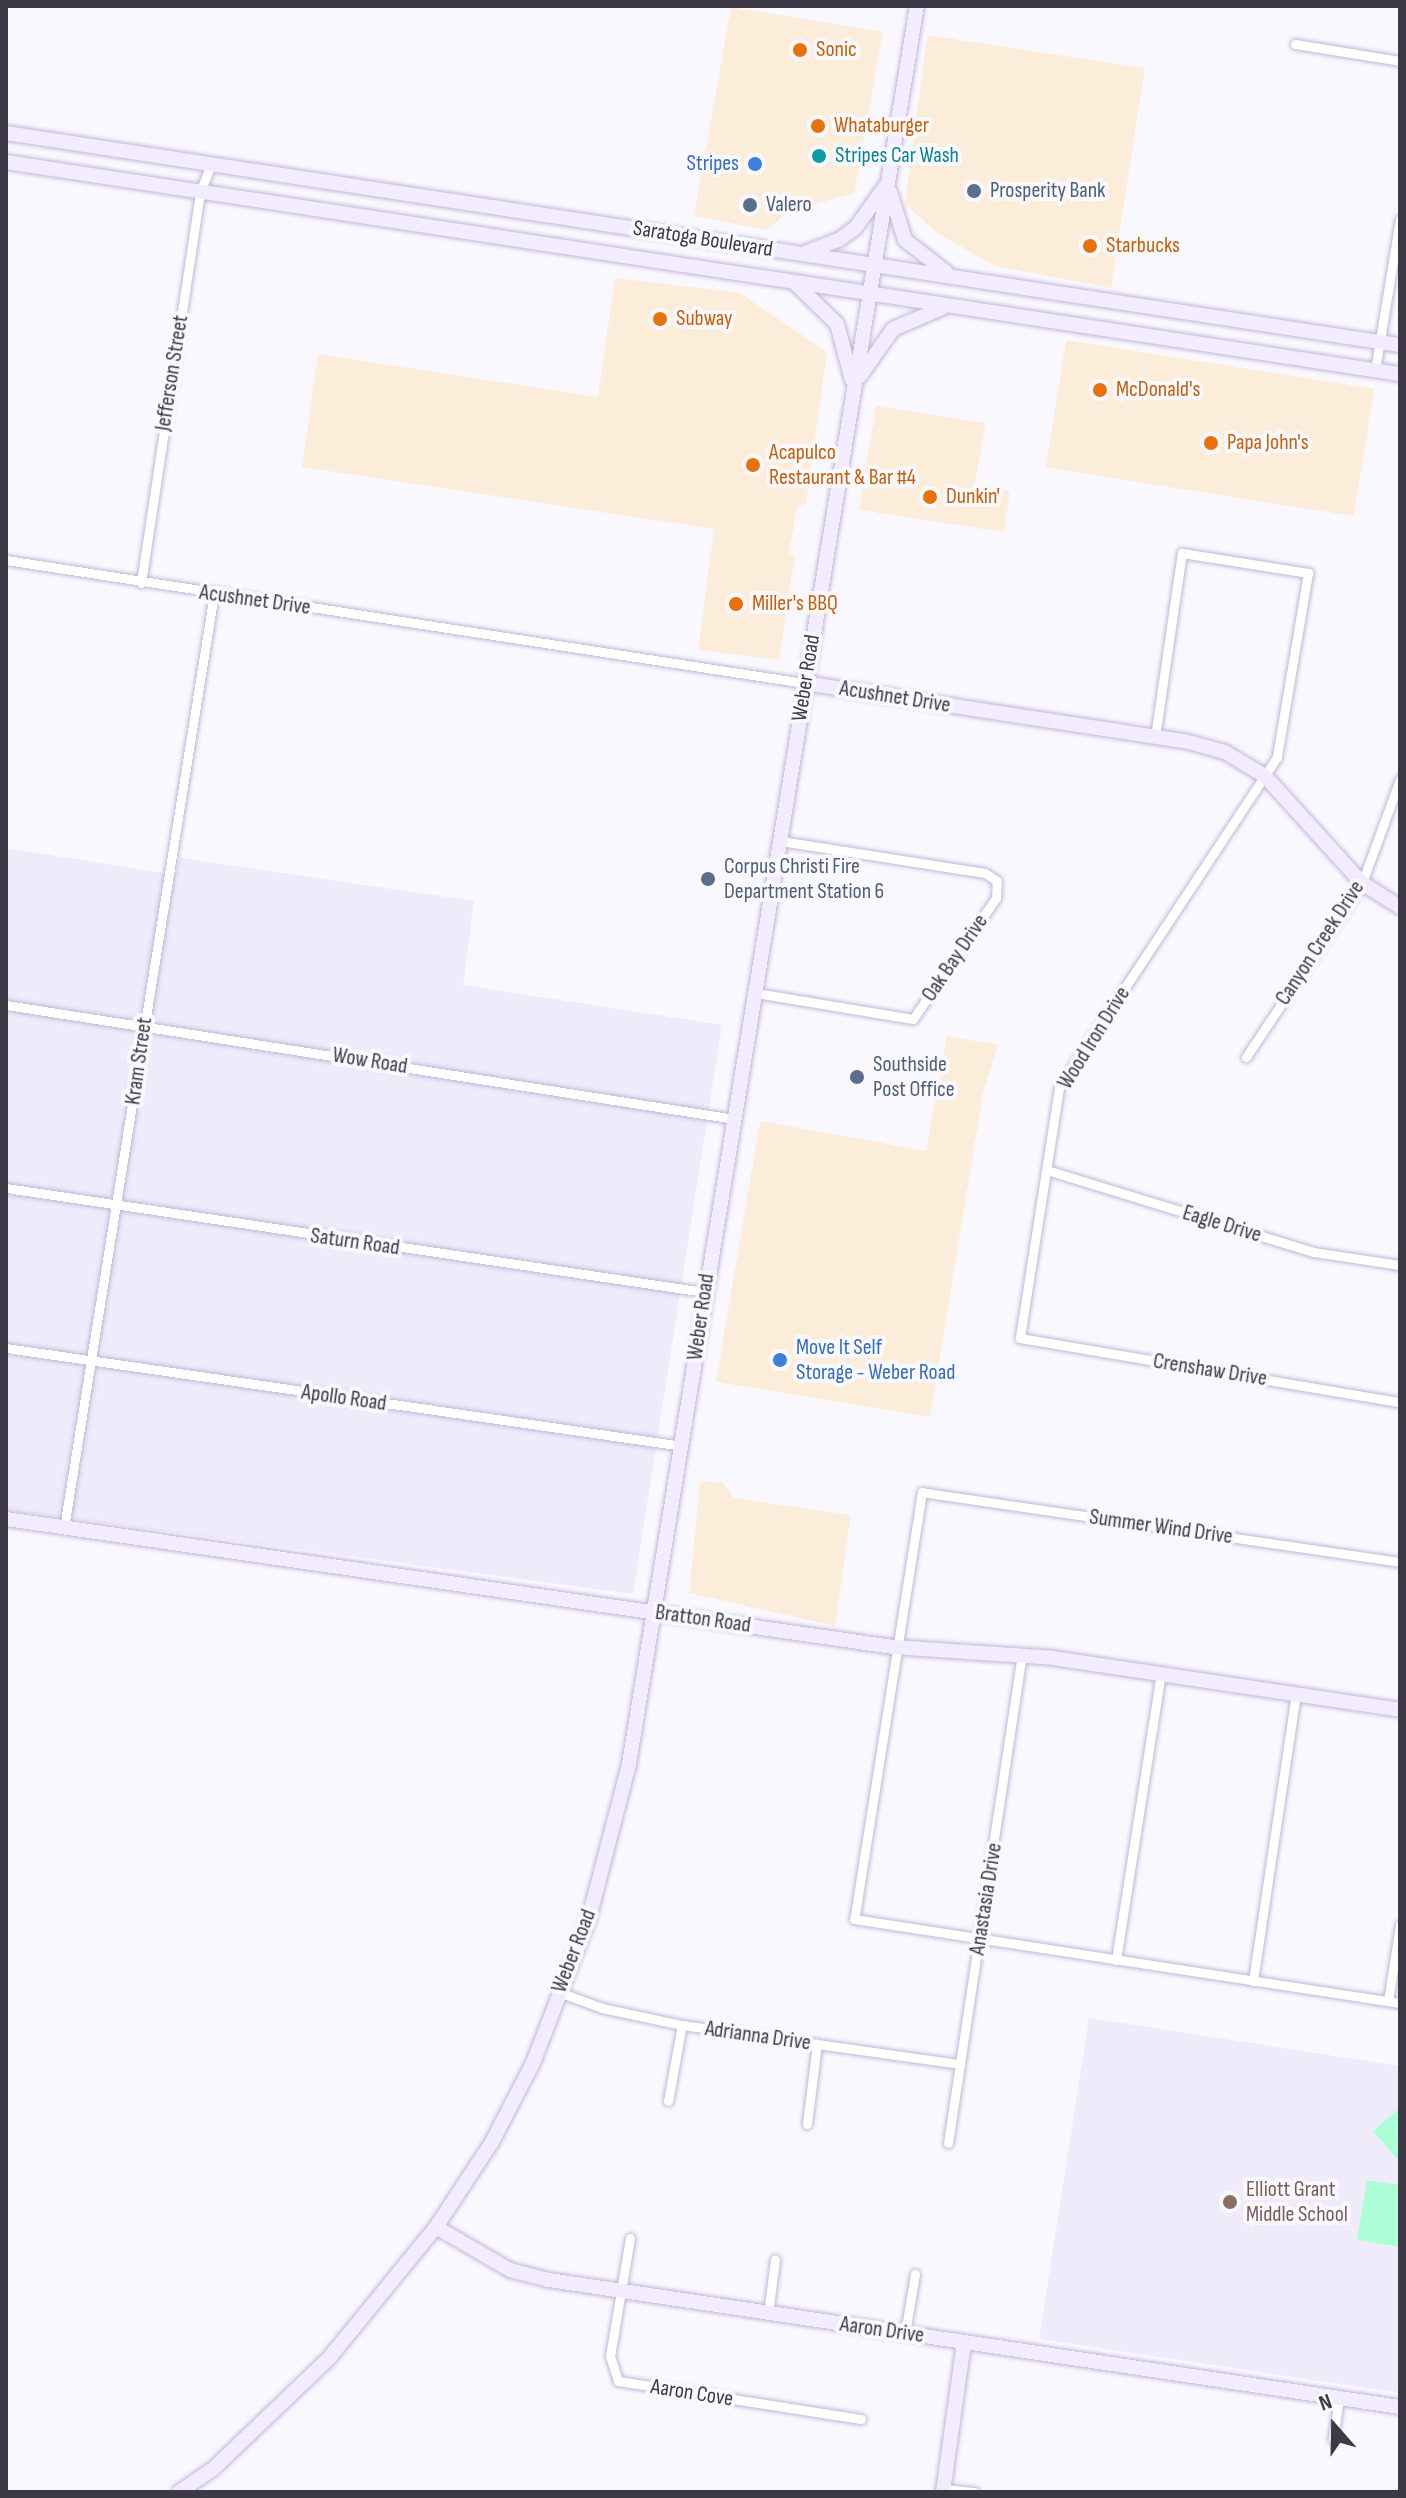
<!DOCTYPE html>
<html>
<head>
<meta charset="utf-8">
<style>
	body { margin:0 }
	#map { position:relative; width:1406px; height:2498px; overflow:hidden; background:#faf8ff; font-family:"Sofia Sans Condensed",sans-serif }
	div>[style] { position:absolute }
	.commercial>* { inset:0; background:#fcedda; transform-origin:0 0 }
	.built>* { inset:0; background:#efebfb }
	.green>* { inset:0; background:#abfed6 }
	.roads { filter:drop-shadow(0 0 2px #bfb8d8) drop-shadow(0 0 2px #bfb8d8) }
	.street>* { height:9px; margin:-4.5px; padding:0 4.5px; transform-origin:4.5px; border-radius:4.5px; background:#fff }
	.secondary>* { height:14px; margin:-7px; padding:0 7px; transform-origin:7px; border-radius:7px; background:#f2ecfe }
	.dots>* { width:22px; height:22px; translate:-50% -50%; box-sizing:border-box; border:4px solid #faf8ff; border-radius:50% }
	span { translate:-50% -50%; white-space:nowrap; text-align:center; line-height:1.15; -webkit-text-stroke:8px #faf8ff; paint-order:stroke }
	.food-label { font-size:22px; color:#c56008 }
	.left { translate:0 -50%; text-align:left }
	.culture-label { font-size:22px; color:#0d838f }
	.shop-label { font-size:22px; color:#366cbe }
	.right { translate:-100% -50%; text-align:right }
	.service-label { font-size:22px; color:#4e5e75 }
	.street-label { font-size:22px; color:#3d3946 }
	.education-label { font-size:22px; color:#785e54 }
	.frame { position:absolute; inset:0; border:8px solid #3d3946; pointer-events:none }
	.north { position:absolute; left:1294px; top:2386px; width:80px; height:80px; -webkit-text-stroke:6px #faf8ff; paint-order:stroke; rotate:340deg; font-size:22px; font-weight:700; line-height:32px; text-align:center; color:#3d3946 }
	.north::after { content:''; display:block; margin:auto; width:28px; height:36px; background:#3d3946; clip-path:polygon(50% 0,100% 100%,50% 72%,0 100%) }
</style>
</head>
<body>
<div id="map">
	<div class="commercial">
		<i style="clip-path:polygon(731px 7px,883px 32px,854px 193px,788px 212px,767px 230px,694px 216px)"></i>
		<i style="clip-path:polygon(927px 35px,1145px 68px,1111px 288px,995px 266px,937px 233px,905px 204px)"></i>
		<i style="clip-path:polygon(615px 278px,740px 293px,827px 352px,806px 504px,797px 506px,789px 554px,795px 555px,779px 660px,698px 650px,714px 529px,302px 467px,318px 354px,598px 397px)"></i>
		<i style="left:1066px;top:340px;width:312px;height:129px;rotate:9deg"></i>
		<i style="clip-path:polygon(876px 406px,986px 423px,975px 484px,1010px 491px,1004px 532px,859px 510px)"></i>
		<i style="clip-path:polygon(947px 1036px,999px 1045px,984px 1088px,930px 1417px,716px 1382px,760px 1121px,926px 1151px)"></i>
		<i style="clip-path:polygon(700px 1481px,722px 1482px,734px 1498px,851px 1515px,835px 1626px,689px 1593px)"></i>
	</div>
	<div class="built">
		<i style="clip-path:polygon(6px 848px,176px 875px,180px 858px,474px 901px,463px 985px,722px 1025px,633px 1594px,6px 1510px)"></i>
		<i style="clip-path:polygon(1089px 2018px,1400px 2066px,1400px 2393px,1039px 2339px)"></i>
	</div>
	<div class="green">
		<i style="clip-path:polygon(1400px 2108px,1400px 2162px,1373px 2131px)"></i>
		<i style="clip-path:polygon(1367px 2180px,1400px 2185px,1400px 2247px,1357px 2240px)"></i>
	</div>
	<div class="roads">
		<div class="street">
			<i style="left:1295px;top:44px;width:106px;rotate:9.2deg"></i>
			<i style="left:1375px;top:370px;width:153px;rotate:-80.6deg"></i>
			<i style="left:6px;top:560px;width:807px;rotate:8.76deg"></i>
			<i style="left:141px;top:583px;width:395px;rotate:-81.4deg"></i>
			<i style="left:200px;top:192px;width:29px;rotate:-68deg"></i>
			<i style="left:1155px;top:737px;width:186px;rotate:-81.7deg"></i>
			<i style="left:1182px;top:553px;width:128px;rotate:9deg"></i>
			<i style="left:1308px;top:573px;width:187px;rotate:99.6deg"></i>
			<i style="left:1277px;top:757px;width:396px;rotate:123.4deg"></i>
			<i style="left:1059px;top:1088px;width:253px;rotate:98.9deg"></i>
			<i style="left:1020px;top:1338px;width:385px;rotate:9.6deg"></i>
			<i style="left:756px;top:993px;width:159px;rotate:9.4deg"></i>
			<i style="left:913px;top:1019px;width:147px;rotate:-55.6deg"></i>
			<i style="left:996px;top:898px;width:17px;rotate:-87deg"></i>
			<i style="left:997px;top:881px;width:14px;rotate:-146deg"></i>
			<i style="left:985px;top:873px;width:207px;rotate:-171.1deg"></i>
			<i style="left:6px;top:1005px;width:738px;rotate:8.89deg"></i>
			<i style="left:1246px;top:1057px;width:209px;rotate:-56.3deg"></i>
			<i style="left:1362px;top:883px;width:111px;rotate:-69.9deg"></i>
			<i style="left:1047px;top:1170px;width:279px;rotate:17.1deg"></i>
			<i style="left:1314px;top:1252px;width:87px;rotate:8.6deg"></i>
			<i style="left:6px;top:1188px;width:706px;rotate:8.47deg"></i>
			<i style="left:6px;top:1348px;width:684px;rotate:8.24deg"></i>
			<i style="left:64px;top:1528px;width:946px;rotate:-80.88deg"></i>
			<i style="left:1400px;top:1562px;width:483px;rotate:-171.7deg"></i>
			<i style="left:922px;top:1492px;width:432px;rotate:99deg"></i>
			<i style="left:854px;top:1919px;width:552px;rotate:8.75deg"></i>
			<i style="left:1116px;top:1960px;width:290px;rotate:-81.1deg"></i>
			<i style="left:1253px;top:1981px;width:290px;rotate:-81.5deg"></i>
			<i style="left:559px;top:1992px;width:46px;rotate:20.4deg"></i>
			<i style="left:602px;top:2008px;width:82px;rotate:12deg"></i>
			<i style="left:682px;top:2025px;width:281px;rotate:8deg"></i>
			<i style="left:1388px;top:2001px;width:77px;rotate:-81deg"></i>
			<i style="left:668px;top:2101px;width:77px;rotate:-79.6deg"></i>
			<i style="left:807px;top:2124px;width:81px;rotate:-82.9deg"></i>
			<i style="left:948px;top:2143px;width:494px;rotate:-81.4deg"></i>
			<i style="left:630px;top:2238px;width:120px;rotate:99.6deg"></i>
			<i style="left:610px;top:2356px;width:26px;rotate:72deg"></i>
			<i style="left:618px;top:2381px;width:246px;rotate:8.9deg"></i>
			<i style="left:768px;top:2314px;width:55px;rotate:-82.7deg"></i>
			<i style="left:905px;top:2333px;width:60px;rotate:-80.4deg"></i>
			<i style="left:1333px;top:2439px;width:41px;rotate:-81.7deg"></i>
			<i style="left:944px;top:2489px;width:31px;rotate:6deg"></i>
		</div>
		<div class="secondary">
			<i style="left:6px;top:133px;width:1410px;rotate:8.65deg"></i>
			<i style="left:6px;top:162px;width:1410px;rotate:8.65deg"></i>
			<i style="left:890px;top:192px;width:50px;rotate:72.6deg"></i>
			<i style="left:905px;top:240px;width:52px;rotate:38deg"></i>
			<i style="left:807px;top:252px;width:34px;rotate:-21deg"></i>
			<i style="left:839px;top:240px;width:21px;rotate:-37deg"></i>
			<i style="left:856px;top:227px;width:48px;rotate:-54.3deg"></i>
			<i style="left:794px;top:282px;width:60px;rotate:44.3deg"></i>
			<i style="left:837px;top:324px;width:58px;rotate:75deg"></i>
			<i style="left:860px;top:376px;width:57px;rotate:-54.9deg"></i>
			<i style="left:893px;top:329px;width:53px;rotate:-23.2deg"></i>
			<i style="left:804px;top:683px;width:385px;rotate:8.7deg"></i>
			<i style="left:1185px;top:741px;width:41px;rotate:15.4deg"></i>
			<i style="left:1225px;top:752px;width:47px;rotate:31deg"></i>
			<i style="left:1265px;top:776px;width:144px;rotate:47.8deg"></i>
			<i style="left:1362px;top:883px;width:45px;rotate:32.3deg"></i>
			<i style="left:6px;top:1519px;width:896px;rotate:8.21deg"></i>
			<i style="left:893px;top:1647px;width:160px;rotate:3.9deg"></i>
			<i style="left:1053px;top:1658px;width:351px;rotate:8.5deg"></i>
			<i style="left:436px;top:2227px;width:86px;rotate:30.2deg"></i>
			<i style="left:510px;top:2270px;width:40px;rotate:14.4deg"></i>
			<i style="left:549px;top:2280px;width:860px;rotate:8.49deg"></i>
			<i style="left:179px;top:2492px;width:41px;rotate:-34.1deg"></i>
			<i style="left:213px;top:2469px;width:162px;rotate:-43.7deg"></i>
			<i style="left:330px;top:2357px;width:168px;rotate:-50.8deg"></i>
			<i style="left:436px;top:2227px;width:102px;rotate:-56.6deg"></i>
			<i style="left:492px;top:2142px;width:89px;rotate:-62.6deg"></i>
			<i style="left:533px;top:2063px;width:155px;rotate:-68.9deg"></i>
			<i style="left:589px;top:1918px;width:159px;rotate:-75.4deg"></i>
			<i style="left:629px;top:1764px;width:1781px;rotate:-80.7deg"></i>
			<i style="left:943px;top:2492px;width:151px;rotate:-82deg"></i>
		</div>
	</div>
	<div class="dots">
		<i style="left:800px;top:50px;background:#e8710a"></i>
		<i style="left:818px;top:126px;background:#e8710a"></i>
		<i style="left:819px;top:156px;background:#0f9aa8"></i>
		<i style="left:755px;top:164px;background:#3f7fe0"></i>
		<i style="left:974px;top:191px;background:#5c6f8a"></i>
		<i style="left:750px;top:205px;background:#5c6f8a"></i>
		<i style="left:1090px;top:246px;background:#e8710a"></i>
		<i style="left:660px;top:319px;background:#e8710a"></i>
		<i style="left:1100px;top:390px;background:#e8710a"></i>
		<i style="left:1211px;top:443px;background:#e8710a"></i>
		<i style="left:753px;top:465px;background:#e8710a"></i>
		<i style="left:930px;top:497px;background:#e8710a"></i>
		<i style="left:736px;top:604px;background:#e8710a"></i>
		<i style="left:708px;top:879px;background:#5c6f8a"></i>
		<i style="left:857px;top:1077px;background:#5c6f8a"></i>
		<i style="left:780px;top:1360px;background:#3f7fe0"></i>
		<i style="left:1230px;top:2202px;background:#8d6e63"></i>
	</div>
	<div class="food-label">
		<span class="left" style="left:816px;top:50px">Sonic</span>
		<span class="left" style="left:834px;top:126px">Whataburger</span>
		<span class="left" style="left:1106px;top:246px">Starbucks</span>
		<span class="left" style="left:676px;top:319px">Subway</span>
		<span class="left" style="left:1116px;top:390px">McDonald's</span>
		<span class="left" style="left:1227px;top:443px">Papa John's</span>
		<span class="left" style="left:769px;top:465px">Acapulco<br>Restaurant &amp; Bar #4</span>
		<span class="left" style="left:946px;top:497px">Dunkin'</span>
		<span class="left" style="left:752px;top:604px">Miller's BBQ</span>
	</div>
	<div class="culture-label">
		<span class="left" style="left:835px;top:156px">Stripes Car Wash</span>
	</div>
	<div class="shop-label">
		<span class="right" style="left:739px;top:164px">Stripes</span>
		<span class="left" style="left:796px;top:1360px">Move It Self<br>Storage - Weber Road</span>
	</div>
	<div class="service-label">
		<span class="left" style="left:990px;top:191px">Prosperity Bank</span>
		<span class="left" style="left:766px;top:205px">Valero</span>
		<span class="left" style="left:724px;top:879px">Corpus Christi Fire<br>Department Station 6</span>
		<span class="left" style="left:873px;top:1077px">Southside<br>Post Office</span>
	</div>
	<div class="street-label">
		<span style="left:703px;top:239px;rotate:9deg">Saratoga Boulevard</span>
		<span style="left:172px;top:373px;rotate:-81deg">Jefferson Street</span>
		<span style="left:255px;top:600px;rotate:8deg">Acushnet Drive</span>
		<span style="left:806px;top:678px;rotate:-81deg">Weber Road</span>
		<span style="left:895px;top:697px;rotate:9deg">Acushnet Drive</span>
		<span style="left:1320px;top:943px;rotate:-57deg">Canyon Creek Drive</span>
		<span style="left:955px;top:958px;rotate:-56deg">Oak Bay Drive</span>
		<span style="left:1094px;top:1038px;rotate:-58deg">Wood Iron Drive</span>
		<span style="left:139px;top:1061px;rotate:-82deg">Kram Street</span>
		<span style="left:370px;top:1061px;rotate:9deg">Wow Road</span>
		<span style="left:1222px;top:1224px;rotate:17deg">Eagle Drive</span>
		<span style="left:355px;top:1242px;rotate:8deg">Saturn Road</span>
		<span style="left:701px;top:1317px;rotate:-82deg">Weber Road</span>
		<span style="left:1210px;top:1370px;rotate:9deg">Crenshaw Drive</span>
		<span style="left:344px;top:1398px;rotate:8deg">Apollo Road</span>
		<span style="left:1161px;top:1527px;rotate:8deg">Summer Wind Drive</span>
		<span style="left:703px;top:1619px;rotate:8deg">Bratton Road</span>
		<span style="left:986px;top:1899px;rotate:-81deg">Anastasia Drive</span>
		<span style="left:574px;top:1951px;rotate:-69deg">Weber Road</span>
		<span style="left:758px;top:2036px;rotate:8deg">Adrianna Drive</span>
		<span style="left:882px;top:2330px;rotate:8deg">Aaron Drive</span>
		<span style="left:692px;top:2393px;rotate:9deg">Aaron Cove</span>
	</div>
	<div class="education-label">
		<span class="left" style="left:1246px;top:2202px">Elliott Grant<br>Middle School</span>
	</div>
	<div class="frame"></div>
	<div class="north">N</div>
</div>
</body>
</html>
